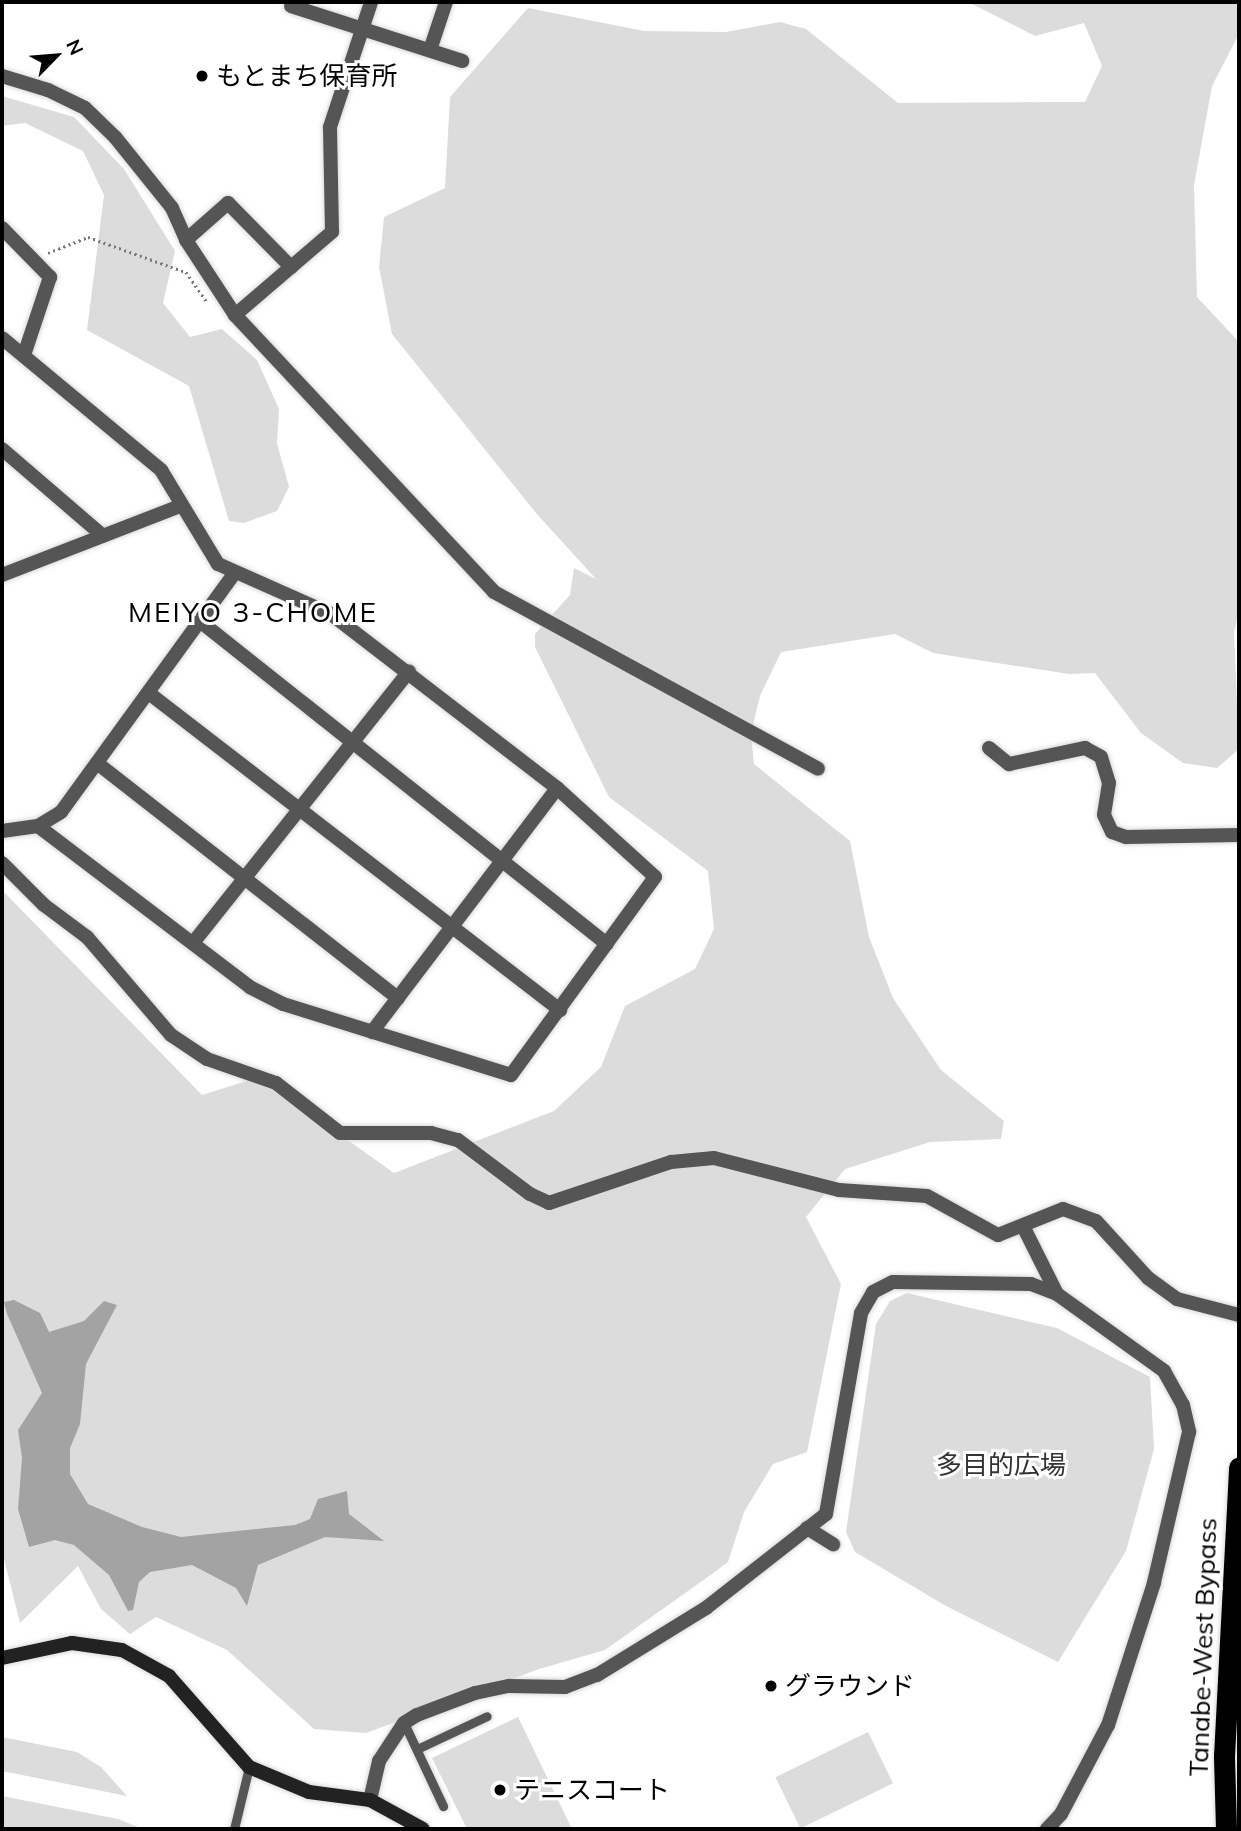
<!DOCTYPE html>
<html>
<head>
<meta charset="utf-8">
<style>
	body { margin:0 }
	#map { position:relative; width:1241px; height:1831px; overflow:hidden; background:#fff; font-family:Mulish,"Noto Sans JP",sans-serif }
	div>[style] { position:absolute }
	.green>* { inset:0; background:#dcdcdc; transform-origin:0 0 }
	.water>* { inset:0; background:#a3a3a3 }
	.path>* { height:2.5px; margin-top:-1.25px; transform-origin:0; background:repeating-linear-gradient(90deg,#777 0 2px,transparent 0 5.5px) }
	.roads { filter:drop-shadow(0 0 2px #dbdbdb) drop-shadow(0 0 2px #dbdbdb) }
	.lane>* { height:9px; margin:-4.5px; padding:0 4.5px; transform-origin:4.5px; border-radius:4.5px; background:#555 }
	.street>* { height:14px; margin:-7px; padding:0 7px; transform-origin:7px; border-radius:7px; background:#555 }
	.secondary>* { height:14px; margin:-7px; padding:0 7px; transform-origin:7px; border-radius:7px; background:#222 }
	.highway>* { height:21px; margin:-10.5px; padding:0 10.5px; transform-origin:10.5px; border-radius:10.5px; background:#000 }
	.dots>* { width:19px; height:19px; translate:-50% -50%; box-sizing:border-box; border:4px solid #fff; border-radius:50% }
	span { translate:-50% -50%; white-space:nowrap; text-align:center; line-height:1.15; -webkit-text-stroke:6px #fff; paint-order:stroke }
	.poi-label { font-size:26px; color:#000 }
	.left { translate:0 -50%; text-align:left }
	.park-label { font-size:26px; color:#333 }
	.street-label { font-size:26px; color:#000 }
	.neighbourhood-label { font-size:28px; color:#000; letter-spacing:2px }
	.frame { position:absolute; inset:0; border:4px solid #000; pointer-events:none }
	.north { position:absolute; left:21px; top:21px; width:70px; height:70px; -webkit-text-stroke:5px #fff; paint-order:stroke; rotate:65deg; font-size:19px; font-weight:700; line-height:28px; text-align:center; color:#000 }
	.north::after { content:''; display:block; margin:auto; width:24px; height:32px; background:#000; clip-path:polygon(50% 0,100% 100%,50% 72%,0 100%) }
</style>
</head>
<body>
<div id="map">
	<div class="green">
		<i style="clip-path:polygon(968px 2px,1239px 2px,1239px 34px,1212px 86px,1194px 185px,1197px 297px,1239px 342px,1239px 611px,1234px 632px,1239px 749px,1217px 768px,1183px 763px,1141px 733px,1095px 673px,1069px 674px,933px 653px,895px 634px,781px 652px,760px 696px,751px 733px,754px 764px,850px 841px,869px 937px,893px 998px,941px 1070px,1004px 1121px,1001px 1139px,930px 1142px,845px 1169px,806px 1217px,841px 1284px,807px 1452px,773px 1464px,744px 1512px,728px 1562px,712px 1574px,605px 1650px,539px 1669px,366px 1733px,314px 1729px,227px 1650px,156px 1617px,130px 1634px,101px 1609px,78px 1566px,20px 1623px,2px 1551px,2px 890px,202px 1095px,259px 1077px,394px 1173px,554px 1111px,601px 1067px,625px 1006px,695px 969px,714px 929px,708px 871px,609px 797px,535px 647px,535px 634px,570px 595px,574px 568px,596px 579px,536px 513px,392px 334px,379px 267px,384px 217px,445px 188px,450px 97px,528px 8px,644px 31px,726px 32px,780px 22px,806px 29px,898px 103px,1085px 102px,1102px 66px,1084px 23px,1035px 36px)"></i>
		<i style="clip-path:polygon(2px 96px,74px 117px,124px 169px,175px 251px,163px 303px,190px 337px,222px 329px,257px 360px,279px 409px,277px 443px,289px 487px,277px 511px,244px 523px,229px 521px,189px 386px,87px 330px,104px 195px,83px 151px,25px 123px,2px 126px)"></i>
		<i style="clip-path:polygon(907px 1293px,1057px 1328px,1150px 1377px,1154px 1449px,1126px 1551px,1058px 1662px,946px 1606px,855px 1552px,846px 1532px,876px 1324px,890px 1301px)"></i>
		<i style="clip-path:polygon(518px 1717px,572px 1829px,467px 1829px,432px 1758px)"></i>
		<i style="left:868px;top:1732px;width:57px;height:103px;rotate:64deg"></i>
		<i style="clip-path:polygon(2px 1737px,77px 1752px,101px 1767px,127px 1796px,2px 1771px)"></i>
		<i style="clip-path:polygon(2px 1796px,118px 1819px,143px 1829px,2px 1829px)"></i>
	</div>
	<div class="water">
		<i style="clip-path:polygon(14px 1300px,40px 1313px,49px 1332px,84px 1321px,104px 1301px,117px 1305px,86px 1364px,80px 1424px,70px 1448px,70px 1474px,88px 1504px,142px 1527px,181px 1537px,295px 1525px,310px 1519px,318px 1499px,347px 1491px,349px 1514px,384px 1541px,325px 1537px,258px 1565px,247px 1606px,236px 1588px,192px 1565px,150px 1572px,139px 1582px,133px 1610px,128px 1611px,109px 1575px,74px 1545px,55px 1540px,29px 1547px,18px 1509px,22px 1458px,18px 1430px,42px 1393px,7px 1314px,4px 1302px)"></i>
	</div>
	<div class="path">
		<i style="left:48px;top:253px;width:43px;rotate:-21.8deg"></i>
		<i style="left:88px;top:237px;width:104px;rotate:19.7deg"></i>
		<i style="left:186px;top:272px;width:37px;rotate:55deg"></i>
	</div>
	<div class="roads">
		<div class="lane">
			<i style="left:404px;top:1723px;width:92px;rotate:64.8deg"></i>
			<i style="left:417px;top:1749px;width:77px;rotate:-25.2deg"></i>
			<i style="left:234px;top:1829px;width:64px;rotate:-76.4deg"></i>
		</div>
		<div class="street">
			<i style="left:291px;top:6px;width:180px;rotate:17.8deg"></i>
			<i style="left:430px;top:50px;width:51px;rotate:-71.6deg"></i>
			<i style="left:2px;top:76px;width:48px;rotate:16.9deg"></i>
			<i style="left:48px;top:90px;width:41px;rotate:25.9deg"></i>
			<i style="left:85px;top:108px;width:42px;rotate:44deg"></i>
			<i style="left:115px;top:137px;width:91px;rotate:51.2deg"></i>
			<i style="left:172px;top:208px;width:35px;rotate:66deg"></i>
			<i style="left:186px;top:240px;width:90px;rotate:56.8deg"></i>
			<i style="left:235px;top:315px;width:379px;rotate:46.9deg"></i>
			<i style="left:494px;top:592px;width:369px;rotate:28.6deg"></i>
			<i style="left:2px;top:228px;width:69px;rotate:45.6deg"></i>
			<i style="left:50px;top:277px;width:82px;rotate:108.4deg"></i>
			<i style="left:186px;top:240px;width:56px;rotate:-41.4deg"></i>
			<i style="left:228px;top:203px;width:90px;rotate:45.5deg"></i>
			<i style="left:235px;top:315px;width:128px;rotate:-40.6deg"></i>
			<i style="left:332px;top:232px;width:105px;rotate:-91.1deg"></i>
			<i style="left:330px;top:127px;width:132px;rotate:-71.8deg"></i>
			<i style="left:2px;top:338px;width:207px;rotate:39.7deg"></i>
			<i style="left:161px;top:470px;width:110px;rotate:58.8deg"></i>
			<i style="left:218px;top:564px;width:124px;rotate:23.9deg"></i>
			<i style="left:331px;top:614px;width:285px;rotate:37.6deg"></i>
			<i style="left:557px;top:788px;width:132px;rotate:42.2deg"></i>
			<i style="left:655px;top:877px;width:245px;rotate:126deg"></i>
			<i style="left:511px;top:1075px;width:239px;rotate:-162.7deg"></i>
			<i style="left:283px;top:1004px;width:37px;rotate:-153deg"></i>
			<i style="left:250px;top:987px;width:266px;rotate:-142.8deg"></i>
			<i style="left:2px;top:449px;width:133px;rotate:40.7deg"></i>
			<i style="left:2px;top:575px;width:191px;rotate:-21.2deg"></i>
			<i style="left:201px;top:622px;width:518px;rotate:38.42deg"></i>
			<i style="left:150px;top:694px;width:518px;rotate:37.62deg"></i>
			<i style="left:989px;top:748px;width:26px;rotate:39deg"></i>
			<i style="left:1009px;top:764px;width:78px;rotate:-11.9deg"></i>
			<i style="left:1085px;top:748px;width:18px;rotate:29deg"></i>
			<i style="left:1101px;top:757px;width:27px;rotate:73deg"></i>
			<i style="left:1109px;top:783px;width:32px;rotate:99deg"></i>
			<i style="left:1104px;top:815px;width:19px;rotate:65deg"></i>
			<i style="left:1112px;top:832px;width:15px;rotate:20deg"></i>
			<i style="left:1126px;top:837px;width:113px;rotate:-1deg"></i>
			<i style="left:97px;top:763px;width:382px;rotate:38deg"></i>
			<i style="left:2px;top:831px;width:36px;rotate:-8deg"></i>
			<i style="left:38px;top:826px;width:27px;rotate:-31deg"></i>
			<i style="left:61px;top:812px;width:294px;rotate:-54deg"></i>
			<i style="left:2px;top:863px;width:59px;rotate:45deg"></i>
			<i style="left:44px;top:905px;width:54px;rotate:36.7deg"></i>
			<i style="left:87px;top:937px;width:129px;rotate:49.4deg"></i>
			<i style="left:171px;top:1035px;width:43px;rotate:33.7deg"></i>
			<i style="left:207px;top:1059px;width:73px;rotate:19.2deg"></i>
			<i style="left:276px;top:1083px;width:81px;rotate:38deg"></i>
			<i style="left:340px;top:1133px;width:91px"></i>
			<i style="left:431px;top:1133px;width:28px;rotate:15deg"></i>
			<i style="left:458px;top:1140px;width:90px;rotate:36.9deg"></i>
			<i style="left:530px;top:1194px;width:21px;rotate:25deg"></i>
			<i style="left:549px;top:1203px;width:129px;rotate:-18.6deg"></i>
			<i style="left:671px;top:1162px;width:43px;rotate:-5.3deg"></i>
			<i style="left:714px;top:1158px;width:129px;rotate:14.4deg"></i>
			<i style="left:839px;top:1190px;width:88px;rotate:3.9deg"></i>
			<i style="left:927px;top:1196px;width:81px;rotate:28.8deg"></i>
			<i style="left:998px;top:1235px;width:70px;rotate:-21.8deg"></i>
			<i style="left:1063px;top:1209px;width:35px;rotate:20deg"></i>
			<i style="left:1096px;top:1221px;width:77px;rotate:47.6deg"></i>
			<i style="left:1148px;top:1278px;width:36px;rotate:36deg"></i>
			<i style="left:1177px;top:1299px;width:64px;rotate:14.5deg"></i>
			<i style="left:193px;top:943px;width:347px;rotate:-51.5deg"></i>
			<i style="left:372px;top:1032px;width:306px;rotate:-52.8deg"></i>
			<i style="left:1024px;top:1228px;width:74px;rotate:63.4deg"></i>
			<i style="left:807px;top:1528px;width:31px;rotate:32deg"></i>
			<i style="left:370px;top:1800px;width:40px;rotate:-77deg"></i>
			<i style="left:379px;top:1761px;width:45px;rotate:-56.7deg"></i>
			<i style="left:404px;top:1723px;width:15px;rotate:-32deg"></i>
			<i style="left:417px;top:1715px;width:62px;rotate:-20.8deg"></i>
			<i style="left:475px;top:1693px;width:35px;rotate:-12deg"></i>
			<i style="left:509px;top:1686px;width:56px;rotate:1deg"></i>
			<i style="left:565px;top:1687px;width:34px;rotate:-21deg"></i>
			<i style="left:597px;top:1675px;width:128px;rotate:-31.6deg"></i>
			<i style="left:706px;top:1608px;width:152px;rotate:-38.1deg"></i>
			<i style="left:826px;top:1514px;width:204px;rotate:-80.1deg"></i>
			<i style="left:861px;top:1313px;width:24px;rotate:-60deg"></i>
			<i style="left:873px;top:1292px;width:22px;rotate:-27deg"></i>
			<i style="left:893px;top:1282px;width:138px;rotate:0.8deg"></i>
			<i style="left:1031px;top:1284px;width:28px;rotate:21deg"></i>
			<i style="left:1057px;top:1294px;width:132px;rotate:35.7deg"></i>
			<i style="left:1164px;top:1371px;width:39px;rotate:61deg"></i>
			<i style="left:1183px;top:1405px;width:28px;rotate:77deg"></i>
			<i style="left:1189px;top:1432px;width:155px;rotate:103.1deg"></i>
			<i style="left:1154px;top:1583px;width:149px;rotate:107.9deg"></i>
			<i style="left:1108px;top:1725px;width:101px;rotate:117.8deg"></i>
			<i style="left:1061px;top:1814px;width:21px;rotate:133deg"></i>
		</div>
		<div class="secondary">
			<i style="left:2px;top:1658px;width:72px;rotate:-12.1deg"></i>
			<i style="left:72px;top:1643px;width:50px;rotate:8deg"></i>
			<i style="left:122px;top:1650px;width:54px;rotate:29deg"></i>
			<i style="left:169px;top:1676px;width:121px;rotate:48.7deg"></i>
			<i style="left:249px;top:1767px;width:65px;rotate:22.6deg"></i>
			<i style="left:309px;top:1792px;width:62px;rotate:7.5deg"></i>
			<i style="left:370px;top:1800px;width:60px;rotate:28.7deg"></i>
		</div>
		<div class="highway">
			<i style="left:1226px;top:1829px;width:73px;rotate:-91.6deg"></i>
			<i style="left:1224px;top:1756px;width:289px;rotate:-87deg"></i>
		</div>
	</div>
	<div class="dots">
		<i style="left:202px;top:76px;background:#000"></i>
		<i style="left:771px;top:1686px;background:#000"></i>
		<i style="left:500px;top:1790px;background:#000"></i>
	</div>
	<div class="poi-label">
		<span class="left" style="left:216px;top:76px">もとまち保育所</span>
		<span class="left" style="left:785px;top:1686px">グラウンド</span>
		<span class="left" style="left:514px;top:1790px">テニスコート</span>
	</div>
	<div class="park-label">
		<span style="left:1001px;top:1465px">多目的広場</span>
	</div>
	<div class="street-label">
		<span style="left:1203px;top:1647px;rotate:-88deg">Tanabe-West Bypass</span>
	</div>
	<div class="neighbourhood-label">
		<span style="left:253px;top:612px">MEIYO 3-CHOME</span>
	</div>
	<div class="frame"></div>
	<div class="north">N</div>
</div>
</body>
</html>
